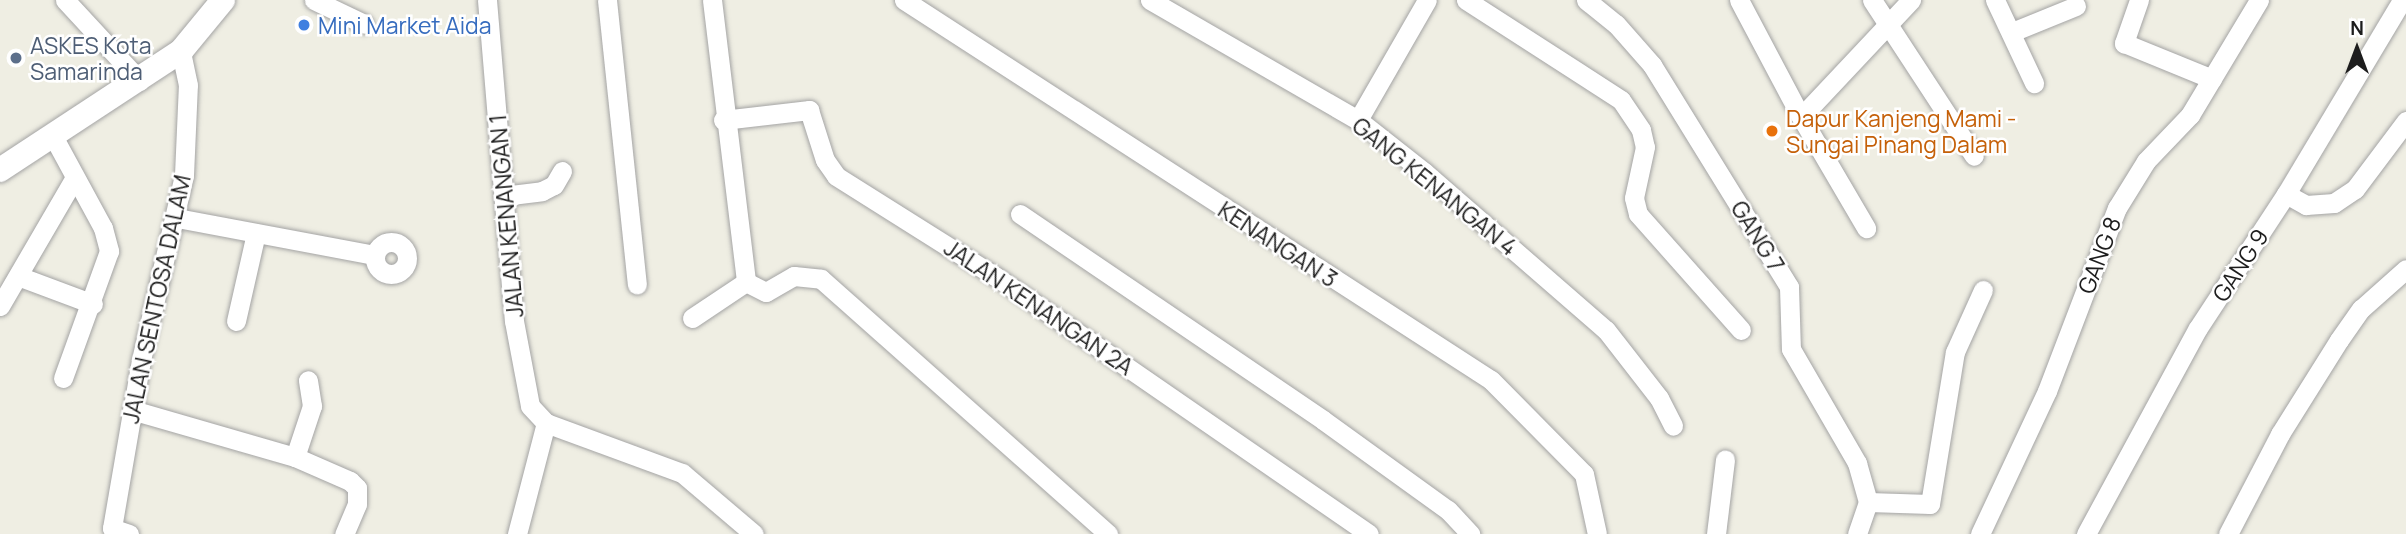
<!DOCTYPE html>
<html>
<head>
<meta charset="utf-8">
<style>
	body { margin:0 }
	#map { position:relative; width:2406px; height:534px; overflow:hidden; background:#efeee3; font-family:Manrope,sans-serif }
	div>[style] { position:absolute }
	.roads { filter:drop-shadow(0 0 2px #a4a4a4) drop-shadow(0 0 2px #a4a4a4) }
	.minor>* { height:19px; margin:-9.5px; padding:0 9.5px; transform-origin:9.5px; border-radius:9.5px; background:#fff }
	.minor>.ring { margin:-9.5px; padding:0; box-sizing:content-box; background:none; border:19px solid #fff; border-radius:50% }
	.tertiary>* { height:24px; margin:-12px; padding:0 12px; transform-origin:12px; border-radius:12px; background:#fff }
	.dots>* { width:19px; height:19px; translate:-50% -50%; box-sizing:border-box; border:4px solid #fff; border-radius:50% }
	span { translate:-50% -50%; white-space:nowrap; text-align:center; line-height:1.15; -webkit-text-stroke:5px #fff; paint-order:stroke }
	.shop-label { font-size:23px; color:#366cbe }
	.left { translate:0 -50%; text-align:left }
	.service-label { font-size:23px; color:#4e5e75 }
	.food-label { font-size:23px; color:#c56008 }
	.street-label { font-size:23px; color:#1d1d1d }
	.north { position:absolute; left:2322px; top:14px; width:70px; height:70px; -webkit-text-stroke:5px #fff; paint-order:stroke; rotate:0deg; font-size:19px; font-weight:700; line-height:28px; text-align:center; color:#1d1d1d }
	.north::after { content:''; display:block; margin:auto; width:24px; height:32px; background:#1d1d1d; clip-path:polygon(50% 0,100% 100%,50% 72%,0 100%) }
</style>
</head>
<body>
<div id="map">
	<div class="roads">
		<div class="minor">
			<i style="left:65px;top:0;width:110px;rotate:47.2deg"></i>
			<i style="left:314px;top:0;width:55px;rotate:25.6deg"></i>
			<i style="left:487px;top:0;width:322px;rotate:85.2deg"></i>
			<i style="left:514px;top:321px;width:86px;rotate:79.3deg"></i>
			<i style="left:530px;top:406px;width:23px;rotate:47deg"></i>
			<i style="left:607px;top:0;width:286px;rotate:84deg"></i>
			<i style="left:712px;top:0;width:284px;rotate:83.1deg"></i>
			<i style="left:746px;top:282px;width:22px;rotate:27deg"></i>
			<i style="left:766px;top:292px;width:32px;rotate:-30deg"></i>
			<i style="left:794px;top:276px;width:27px;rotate:6deg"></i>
			<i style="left:821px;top:279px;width:384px;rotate:41.6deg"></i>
			<i style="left:904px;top:0;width:699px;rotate:32.92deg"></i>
			<i style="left:1491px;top:380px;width:132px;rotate:45.3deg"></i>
			<i style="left:1584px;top:474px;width:61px;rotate:77.8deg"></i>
			<i style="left:1150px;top:0;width:240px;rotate:30deg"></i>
			<i style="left:1358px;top:120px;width:84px;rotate:38.2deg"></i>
			<i style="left:1424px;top:172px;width:241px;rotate:41deg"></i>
			<i style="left:1606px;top:330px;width:86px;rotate:52.1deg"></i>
			<i style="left:1659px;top:398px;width:31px;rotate:63deg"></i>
			<i style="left:1466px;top:0;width:184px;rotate:32.8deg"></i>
			<i style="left:1621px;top:100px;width:36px;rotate:56deg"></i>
			<i style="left:1641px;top:130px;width:17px;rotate:77deg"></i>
			<i style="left:1645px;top:147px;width:52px;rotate:102.2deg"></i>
			<i style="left:1634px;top:198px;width:16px;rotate:76deg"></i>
			<i style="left:1638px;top:214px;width:155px;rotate:48.4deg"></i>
			<i style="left:1586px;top:0;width:38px;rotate:39deg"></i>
			<i style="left:1616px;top:24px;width:55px;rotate:48.7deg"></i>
			<i style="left:1652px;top:65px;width:261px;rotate:58.3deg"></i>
			<i style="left:1789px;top:287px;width:62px;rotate:88.2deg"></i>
			<i style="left:1791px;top:349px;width:132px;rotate:59.9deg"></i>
			<i style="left:1857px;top:463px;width:41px;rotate:74.2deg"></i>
			<i style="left:1739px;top:0;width:132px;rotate:62.1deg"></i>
			<i style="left:1801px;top:117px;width:161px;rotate:-46.8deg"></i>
			<i style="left:1872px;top:0;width:186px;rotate:56.8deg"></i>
			<i style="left:1995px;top:0;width:92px;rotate:64.8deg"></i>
			<i style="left:2139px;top:0;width:46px;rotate:109.2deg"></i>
			<i style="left:2124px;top:43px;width:95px;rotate:22.2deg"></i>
			<i style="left:2012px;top:32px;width:69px;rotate:-22.1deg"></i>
			<i style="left:1801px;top:117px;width:129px;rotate:59.6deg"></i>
			<i style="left:723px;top:120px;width:87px;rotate:-6.6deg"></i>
			<i style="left:809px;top:110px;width:52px;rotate:72.3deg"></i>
			<i style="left:825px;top:160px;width:19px;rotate:55deg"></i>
			<i style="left:836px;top:176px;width:188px;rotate:32.2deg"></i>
			<i style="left:995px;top:276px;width:454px;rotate:34.6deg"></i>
			<i style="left:1358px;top:120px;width:138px;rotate:-60.1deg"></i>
			<i style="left:53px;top:136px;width:105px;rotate:61.5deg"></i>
			<i style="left:103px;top:228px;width:24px;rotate:75deg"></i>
			<i style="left:109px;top:251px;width:135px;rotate:109.9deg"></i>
			<i style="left:2286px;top:194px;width:23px;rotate:29deg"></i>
			<i style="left:2306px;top:205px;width:28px;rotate:-4deg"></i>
			<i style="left:2334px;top:203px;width:25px;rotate:-34deg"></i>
			<i style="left:2355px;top:189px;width:85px;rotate:-53.1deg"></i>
			<i style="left:503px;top:196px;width:39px;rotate:-7deg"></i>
			<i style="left:542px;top:191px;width:13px;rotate:-27deg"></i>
			<i style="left:554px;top:185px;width:16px;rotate:-60deg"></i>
			<i style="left:1020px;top:214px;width:366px;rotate:34.2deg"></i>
			<i style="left:1323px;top:420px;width:154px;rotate:35.8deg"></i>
			<i style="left:1448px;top:510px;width:33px;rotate:47deg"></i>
			<i style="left:177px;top:218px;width:200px;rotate:10.6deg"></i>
			<i class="ring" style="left:375px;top:242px;width:13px;height:13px"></i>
			<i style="left:18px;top:276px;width:80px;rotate:20.5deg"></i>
			<i style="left:0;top:306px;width:147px;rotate:-59.8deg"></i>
			<i style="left:692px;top:318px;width:65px;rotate:-33.7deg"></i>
			<i style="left:236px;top:321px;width:90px;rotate:-77.2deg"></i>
			<i style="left:132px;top:410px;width:170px;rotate:16.1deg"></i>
			<i style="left:295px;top:457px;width:60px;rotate:23.6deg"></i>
			<i style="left:350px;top:481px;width:10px;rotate:45deg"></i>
			<i style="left:357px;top:488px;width:16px;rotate:90deg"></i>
			<i style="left:357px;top:504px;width:33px;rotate:113deg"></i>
			<i style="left:295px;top:457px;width:54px;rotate:-71.6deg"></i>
			<i style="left:312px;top:406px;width:26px;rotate:-99deg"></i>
			<i style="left:1868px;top:502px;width:62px;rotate:1.8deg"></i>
			<i style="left:1930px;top:504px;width:154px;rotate:-80.7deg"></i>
			<i style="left:1955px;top:352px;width:68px;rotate:-65.7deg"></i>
			<i style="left:129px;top:534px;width:18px;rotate:-161deg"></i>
			<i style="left:112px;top:528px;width:170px;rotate:-80.2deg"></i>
			<i style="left:141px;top:360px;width:190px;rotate:-76.9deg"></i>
			<i style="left:184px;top:175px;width:90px;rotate:-87.5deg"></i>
			<i style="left:188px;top:85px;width:35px;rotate:-102deg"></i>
			<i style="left:517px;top:534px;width:115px;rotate:-75.4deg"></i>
			<i style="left:546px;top:423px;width:145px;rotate:20.2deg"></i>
			<i style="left:682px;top:473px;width:94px;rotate:40.3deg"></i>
			<i style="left:1716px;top:534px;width:75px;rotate:-83.1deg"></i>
			<i style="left:1857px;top:534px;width:34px;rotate:-71deg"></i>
			<i style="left:1980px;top:534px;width:158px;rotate:-64.9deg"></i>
			<i style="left:2047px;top:391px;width:196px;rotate:-69.1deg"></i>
			<i style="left:2117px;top:208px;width:55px;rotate:-58.3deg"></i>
			<i style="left:2146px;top:161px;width:64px;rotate:-46.3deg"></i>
			<i style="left:2190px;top:115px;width:134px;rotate:-59deg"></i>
			<i style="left:2086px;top:534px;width:234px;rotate:-61.5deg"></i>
			<i style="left:2198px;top:328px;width:160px;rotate:-56.7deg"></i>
			<i style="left:2286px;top:194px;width:226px;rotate:-59.1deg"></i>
			<i style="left:2228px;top:534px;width:113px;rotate:-62.5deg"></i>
			<i style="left:2280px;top:434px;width:111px;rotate:-57.9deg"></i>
			<i style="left:2339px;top:340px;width:38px;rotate:-55deg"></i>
			<i style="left:2361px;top:309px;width:60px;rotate:-41.6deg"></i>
		</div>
		<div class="tertiary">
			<i style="left:0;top:170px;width:217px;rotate:-33.3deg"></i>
			<i style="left:181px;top:51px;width:66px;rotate:-50.5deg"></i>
		</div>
	</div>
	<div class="dots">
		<i style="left:304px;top:25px;background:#3f7fe0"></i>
		<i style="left:16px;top:58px;background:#5c6f8a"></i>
		<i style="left:1772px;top:131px;background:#e8710a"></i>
	</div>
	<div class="shop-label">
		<span class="left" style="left:318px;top:25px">Mini Market Aida</span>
	</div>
	<div class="service-label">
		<span class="left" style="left:30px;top:58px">ASKES Kota<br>Samarinda</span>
	</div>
	<div class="food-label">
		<span class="left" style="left:1786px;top:131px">Dapur Kanjeng Mami -<br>Sungai Pinang Dalam</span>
	</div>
	<div class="street-label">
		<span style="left:1435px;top:186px;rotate:39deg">GANG KENANGAN 4</span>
		<span style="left:506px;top:216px;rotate:-95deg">JALAN KENANGAN 1</span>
		<span style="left:1758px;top:236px;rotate:58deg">GANG 7</span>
		<span style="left:1278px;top:244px;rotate:33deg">KENANGAN 3</span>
		<span style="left:2099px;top:255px;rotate:-69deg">GANG 8</span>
		<span style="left:2240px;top:265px;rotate:-57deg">GANG 9</span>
		<span style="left:156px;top:299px;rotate:-78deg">JALAN SENTOSA DALAM</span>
		<span style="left:1039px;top:307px;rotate:34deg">JALAN KENANGAN 2A</span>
	</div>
	<div class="north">N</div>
</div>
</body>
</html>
